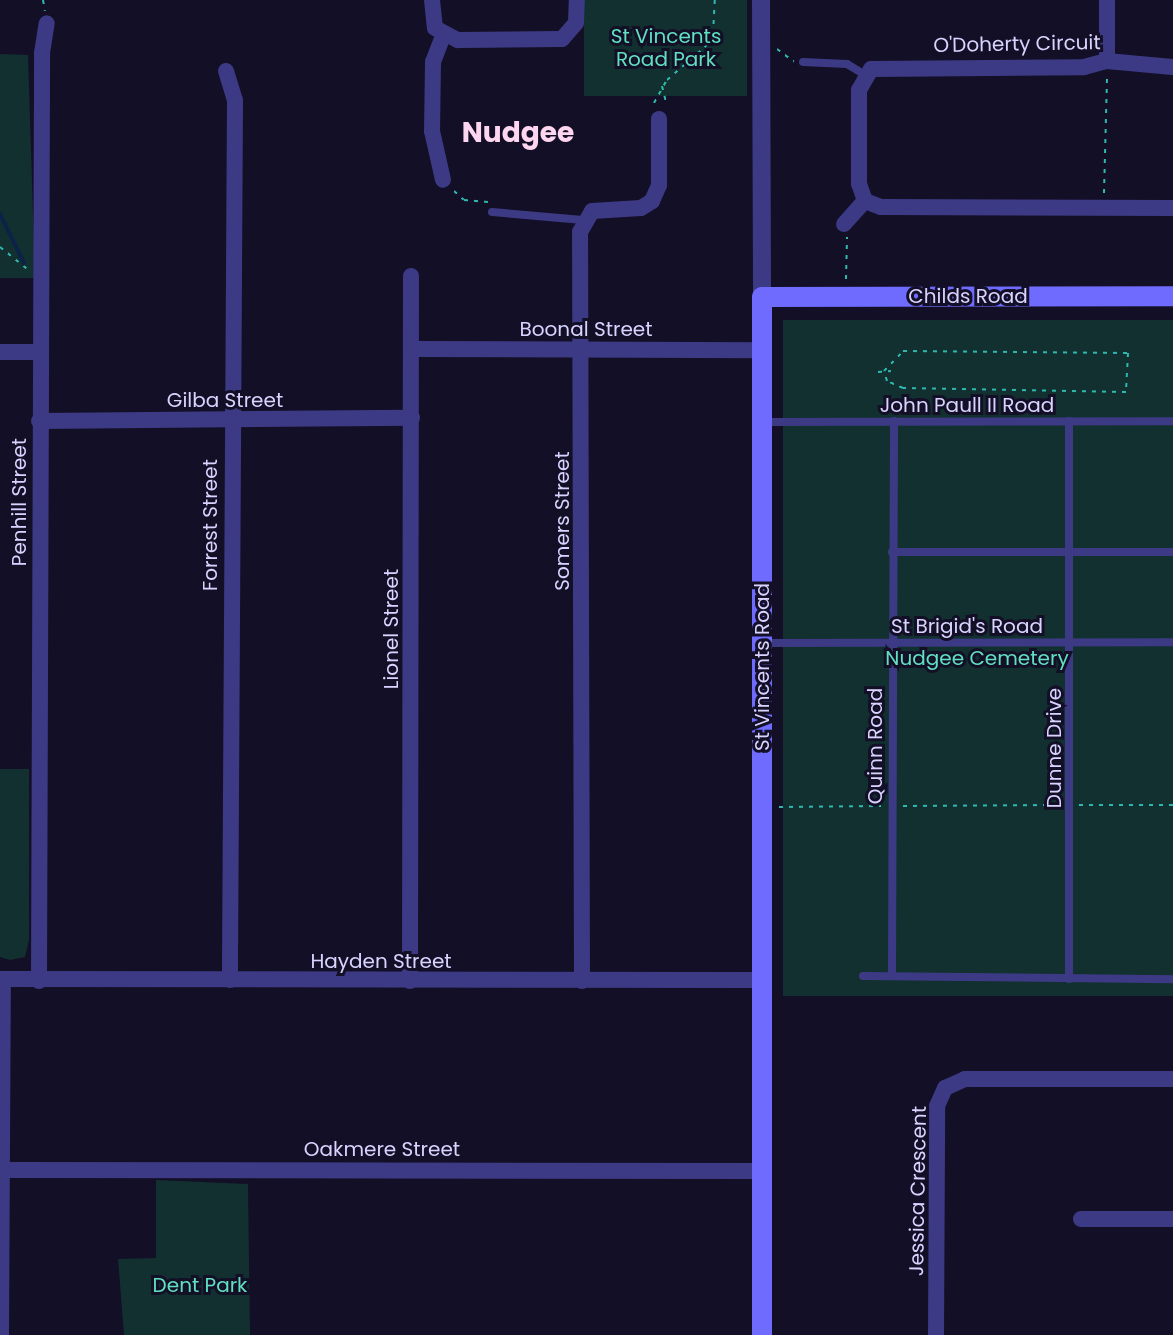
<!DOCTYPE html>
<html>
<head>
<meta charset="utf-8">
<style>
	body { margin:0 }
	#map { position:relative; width:1173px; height:1335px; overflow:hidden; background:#130f26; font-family:Poppins,sans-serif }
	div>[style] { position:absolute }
	.green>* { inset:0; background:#12302f; transform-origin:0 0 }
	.stream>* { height:4px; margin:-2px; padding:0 2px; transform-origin:2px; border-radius:2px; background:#0c2248 }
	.path>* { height:2px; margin-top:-1px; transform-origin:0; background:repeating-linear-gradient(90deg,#2fb8b0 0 4px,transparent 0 10px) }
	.service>* { height:8px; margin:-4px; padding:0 4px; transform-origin:4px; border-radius:4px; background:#3d3a85 }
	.minor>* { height:16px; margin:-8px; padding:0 8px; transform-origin:8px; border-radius:8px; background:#3d3a85 }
	.tertiary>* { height:18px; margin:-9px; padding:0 9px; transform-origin:9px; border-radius:9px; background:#3d3a85 }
	.secondary>* { height:20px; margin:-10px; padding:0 10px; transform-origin:10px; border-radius:10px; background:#6f6bff }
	span { translate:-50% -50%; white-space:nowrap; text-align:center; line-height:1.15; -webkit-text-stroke:6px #130f26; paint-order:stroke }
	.park-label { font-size:20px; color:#5fe0c0 }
	.street-label { font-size:20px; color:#d9d4ff }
	.district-label { font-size:28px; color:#ffd6f0; font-weight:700 }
</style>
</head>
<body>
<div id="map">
	<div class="green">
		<i style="left:584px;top:0;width:163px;height:96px"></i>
		<i style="clip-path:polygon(0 54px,28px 55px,35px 278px,0 278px)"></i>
		<i style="left:783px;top:320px;width:390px;height:676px"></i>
		<i style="clip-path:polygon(0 769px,29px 769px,29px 940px,25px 957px,10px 960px,0 957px)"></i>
		<i style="clip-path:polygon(156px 1180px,248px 1184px,250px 1335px,124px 1335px,118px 1259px,156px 1258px)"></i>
	</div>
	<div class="stream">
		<i style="left:0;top:214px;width:55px;rotate:63.9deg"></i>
	</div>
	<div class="path">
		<i style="left:43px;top:0;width:11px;rotate:80deg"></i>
		<i style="left:777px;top:49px;width:21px;rotate:37deg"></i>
		<i style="left:662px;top:86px;width:16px;rotate:76deg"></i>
		<i style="left:654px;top:103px;width:26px;rotate:-61deg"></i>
		<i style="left:667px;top:80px;width:52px;rotate:-41.1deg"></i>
		<i style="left:706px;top:46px;width:14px;rotate:-60deg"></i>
		<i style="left:713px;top:34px;width:34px;rotate:-87deg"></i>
		<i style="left:454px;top:191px;width:13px;rotate:42deg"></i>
		<i style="left:464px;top:200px;width:24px;rotate:5deg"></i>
		<i style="left:1104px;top:193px;width:116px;rotate:-88.5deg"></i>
		<i style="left:0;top:247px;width:35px;rotate:39deg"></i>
		<i style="left:846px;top:279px;width:42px;rotate:-88.6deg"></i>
		<i style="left:903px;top:351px;width:225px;rotate:0.5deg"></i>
		<i style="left:1128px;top:353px;width:39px;rotate:93deg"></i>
		<i style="left:1126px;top:392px;width:223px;rotate:-179deg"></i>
		<i style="left:903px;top:388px;width:17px;rotate:-156deg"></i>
		<i style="left:887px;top:381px;width:10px;rotate:-107deg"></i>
		<i style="left:884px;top:371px;width:28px;rotate:-46deg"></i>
		<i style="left:878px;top:372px;width:13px;rotate:-4deg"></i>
		<i style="left:1079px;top:805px;width:94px"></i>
		<i style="left:903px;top:806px;width:154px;rotate:-0.4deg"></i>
		<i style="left:779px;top:807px;width:102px;rotate:-0.6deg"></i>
	</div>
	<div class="service">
		<i style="left:803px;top:62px;width:44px;rotate:2.6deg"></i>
		<i style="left:847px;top:64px;width:21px;rotate:31deg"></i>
		<i style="left:492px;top:212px;width:91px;rotate:5deg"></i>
		<i style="left:1069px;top:421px;width:558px;rotate:90deg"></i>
		<i style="left:763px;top:422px;width:410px;rotate:-0.1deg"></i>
		<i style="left:892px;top:552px;width:281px"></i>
		<i style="left:763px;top:643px;width:410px;rotate:-0.1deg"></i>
		<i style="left:892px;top:975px;width:554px;rotate:-89.79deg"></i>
		<i style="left:863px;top:976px;width:310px;rotate:0.6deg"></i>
	</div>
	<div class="minor">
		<i style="left:432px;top:0;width:28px;rotate:84deg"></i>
		<i style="left:435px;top:28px;width:26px;rotate:28deg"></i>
		<i style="left:458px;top:40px;width:104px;rotate:-0.6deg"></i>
		<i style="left:562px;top:39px;width:21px;rotate:-49deg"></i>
		<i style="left:576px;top:23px;width:23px;rotate:-88deg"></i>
		<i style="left:443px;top:36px;width:28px;rotate:111deg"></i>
		<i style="left:433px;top:62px;width:69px;rotate:90.8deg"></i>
		<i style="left:432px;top:131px;width:50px;rotate:77.3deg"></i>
		<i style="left:1107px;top:61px;width:61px;rotate:-90deg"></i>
		<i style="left:226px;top:71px;width:30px;rotate:73deg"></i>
		<i style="left:235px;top:100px;width:880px;rotate:90.33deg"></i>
		<i style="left:865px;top:201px;width:18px;rotate:-109deg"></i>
		<i style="left:859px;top:184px;width:94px;rotate:-90deg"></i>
		<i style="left:859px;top:90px;width:24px;rotate:-60deg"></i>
		<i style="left:871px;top:69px;width:213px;rotate:-0.5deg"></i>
		<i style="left:1084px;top:67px;width:24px;rotate:-15deg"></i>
		<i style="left:1107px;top:61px;width:66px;rotate:5.2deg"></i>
		<i style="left:844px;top:224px;width:31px;rotate:-48deg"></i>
		<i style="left:865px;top:201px;width:17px;rotate:21deg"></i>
		<i style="left:881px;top:207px;width:292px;rotate:0.2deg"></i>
		<i style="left:411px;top:349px;width:351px;rotate:0.2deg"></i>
		<i style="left:0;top:352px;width:41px"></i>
		<i style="left:39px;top:421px;width:373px;rotate:-0.5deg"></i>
		<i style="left:0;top:979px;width:762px;rotate:0.08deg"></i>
		<i style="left:39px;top:981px;width:928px;rotate:-89.81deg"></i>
		<i style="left:42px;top:53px;width:30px;rotate:-81deg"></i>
		<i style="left:410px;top:981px;width:705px;rotate:-89.92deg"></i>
		<i style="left:582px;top:981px;width:749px;rotate:-90.15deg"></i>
		<i style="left:580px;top:232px;width:24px;rotate:-60deg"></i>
		<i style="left:592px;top:211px;width:49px;rotate:-3.5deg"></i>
		<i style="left:641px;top:208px;width:13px;rotate:-32deg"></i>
		<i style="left:652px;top:201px;width:17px;rotate:-66deg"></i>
		<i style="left:659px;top:185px;width:66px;rotate:-90deg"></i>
		<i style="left:3px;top:1170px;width:759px;rotate:0.08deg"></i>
		<i style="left:1081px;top:1219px;width:92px"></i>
		<i style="left:1px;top:1335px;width:355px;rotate:-89.7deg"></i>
		<i style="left:936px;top:1335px;width:229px;rotate:-89.7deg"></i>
		<i style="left:937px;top:1106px;width:20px;rotate:-66deg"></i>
		<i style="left:945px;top:1088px;width:22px;rotate:-24deg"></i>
		<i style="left:965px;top:1079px;width:208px"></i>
	</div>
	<div class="tertiary">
		<i style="left:761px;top:0;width:297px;rotate:89.8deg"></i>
	</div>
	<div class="secondary">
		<i style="left:762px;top:1335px;width:1038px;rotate:-90deg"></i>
		<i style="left:762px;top:297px;width:411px;rotate:-0.1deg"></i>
	</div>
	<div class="park-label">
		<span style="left:666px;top:48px">St Vincents<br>Road Park</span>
		<span style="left:977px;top:658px">Nudgee Cemetery</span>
		<span style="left:200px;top:1285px">Dent Park</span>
	</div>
	<div class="street-label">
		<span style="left:1017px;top:44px;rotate:-1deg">O'Doherty Circuit</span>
		<span style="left:968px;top:296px">Childs Road</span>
		<span style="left:586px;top:329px">Boonal Street</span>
		<span style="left:225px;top:400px">Gilba Street</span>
		<span style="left:967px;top:405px">John Paull II Road</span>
		<span style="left:19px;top:502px;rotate:-90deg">Penhill Street</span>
		<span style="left:562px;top:521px;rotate:-90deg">Somers Street</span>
		<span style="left:210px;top:525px;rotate:-90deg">Forrest Street</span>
		<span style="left:967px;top:626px">St Brigid's Road</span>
		<span style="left:391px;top:629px;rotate:-90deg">Lionel Street</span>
		<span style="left:762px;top:667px;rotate:-90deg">St Vincents Road</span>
		<span style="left:875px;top:746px;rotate:-90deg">Quinn Road</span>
		<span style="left:1054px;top:748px;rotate:-90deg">Dunne Drive</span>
		<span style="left:381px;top:961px">Hayden Street</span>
		<span style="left:382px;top:1149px">Oakmere Street</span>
		<span style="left:918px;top:1191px;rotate:-89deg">Jessica Crescent</span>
	</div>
	<div class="district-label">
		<span style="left:518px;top:133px">Nudgee</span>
	</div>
</div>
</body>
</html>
